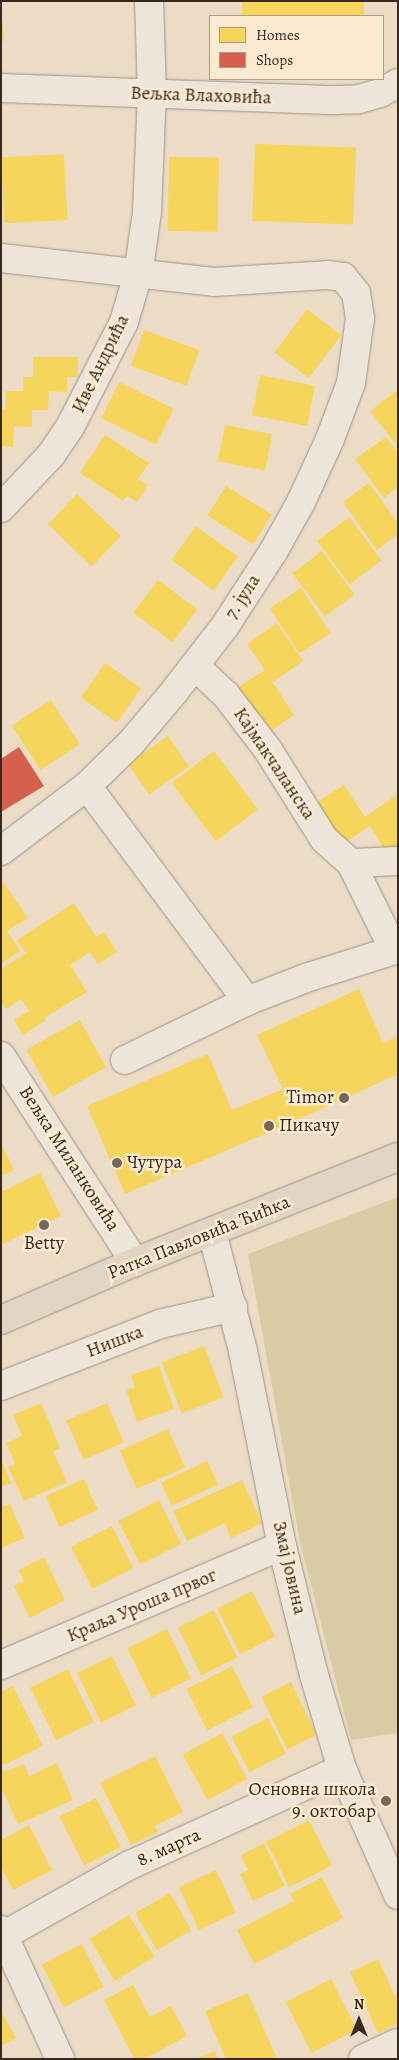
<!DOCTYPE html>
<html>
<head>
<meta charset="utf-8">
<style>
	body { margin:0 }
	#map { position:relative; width:399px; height:2060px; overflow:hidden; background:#ecdcc6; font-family:Alegreya,serif }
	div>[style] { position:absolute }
	.green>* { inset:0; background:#d7cca4 }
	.homes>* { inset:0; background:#f6d55c; transform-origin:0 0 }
	.shops>* { inset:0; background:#d6604d }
	.roads { filter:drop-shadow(0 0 1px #9e9386) drop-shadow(0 0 1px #9e9386) }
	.street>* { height:28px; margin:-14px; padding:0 14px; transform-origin:14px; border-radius:14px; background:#eee5da }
	.primary>* { height:28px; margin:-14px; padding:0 14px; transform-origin:14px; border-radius:14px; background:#e1d5c5 }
	.dots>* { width:14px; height:14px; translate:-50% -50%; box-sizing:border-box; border:2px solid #fcead0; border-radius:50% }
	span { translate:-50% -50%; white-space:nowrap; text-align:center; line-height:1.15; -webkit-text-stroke:5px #fcead0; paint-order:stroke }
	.street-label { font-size:19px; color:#39281f }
	.poi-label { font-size:19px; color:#39281f }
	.right { translate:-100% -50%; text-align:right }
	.left { translate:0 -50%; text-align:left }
	.frame { position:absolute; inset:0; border:2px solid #39281f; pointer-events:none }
	.legend { position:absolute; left:209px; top:15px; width:175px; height:65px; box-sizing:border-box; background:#fcead0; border:1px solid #ae9c89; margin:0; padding:6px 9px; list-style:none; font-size:15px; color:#39281f }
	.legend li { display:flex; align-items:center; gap:10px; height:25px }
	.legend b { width:25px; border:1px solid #ae9c89 }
	.north { position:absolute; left:334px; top:1995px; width:50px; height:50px; -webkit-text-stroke:4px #fcead0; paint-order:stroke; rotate:0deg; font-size:14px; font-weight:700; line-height:20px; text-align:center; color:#39281f }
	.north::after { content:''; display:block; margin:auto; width:18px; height:22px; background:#39281f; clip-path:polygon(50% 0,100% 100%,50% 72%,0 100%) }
</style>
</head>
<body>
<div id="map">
	<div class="green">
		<i style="clip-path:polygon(398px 1197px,398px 1733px,351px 1740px,300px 1542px,248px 1254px)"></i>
	</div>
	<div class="homes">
		<i style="left:242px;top:1px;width:122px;height:15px"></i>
		<i style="clip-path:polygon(1px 21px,3px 21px,4px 41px,1px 41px)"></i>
		<i style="left:255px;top:144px;width:101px;height:77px;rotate:2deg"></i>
		<i style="left:64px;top:154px;width:66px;height:63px;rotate:87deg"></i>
		<i style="left:169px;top:157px;width:50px;height:74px;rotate:1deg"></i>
		<i style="left:307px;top:309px;width:43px;height:54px;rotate:37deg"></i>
		<i style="left:144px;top:330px;width:59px;height:38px;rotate:20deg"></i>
		<i style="clip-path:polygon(33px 357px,78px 357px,78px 377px,67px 377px,67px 392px,49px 391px,48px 410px,32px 410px,32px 427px,14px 426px,13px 447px,1px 446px,1px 409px,5px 409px,6px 391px,23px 391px,23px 377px,33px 377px)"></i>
		<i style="left:260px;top:375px;width:56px;height:41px;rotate:11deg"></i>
		<i style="left:119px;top:382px;width:61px;height:40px;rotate:26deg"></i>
		<i style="clip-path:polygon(398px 390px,398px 447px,370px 411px)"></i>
		<i style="left:225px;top:425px;width:48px;height:37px;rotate:11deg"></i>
		<i style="clip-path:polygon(105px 435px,149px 463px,138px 479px,148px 485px,137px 502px,127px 496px,123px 501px,80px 473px)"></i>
		<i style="clip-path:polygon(386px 437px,398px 453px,398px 487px,384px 498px,355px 459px)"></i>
		<i style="clip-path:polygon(369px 483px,398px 523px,398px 534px,377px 550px,343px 502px)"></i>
		<i style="left:226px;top:486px;width:54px;height:35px;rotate:32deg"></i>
		<i style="left:77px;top:494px;width:61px;height:42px;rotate:44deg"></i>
		<i style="left:349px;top:517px;width:54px;height:40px;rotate:53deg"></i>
		<i style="left:196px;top:526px;width:52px;height:42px;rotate:36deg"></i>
		<i style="left:322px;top:551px;width:54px;height:37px;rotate:53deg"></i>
		<i style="left:158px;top:580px;width:49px;height:41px;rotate:37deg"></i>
		<i style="left:301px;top:588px;width:54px;height:37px;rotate:57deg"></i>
		<i style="clip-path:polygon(277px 623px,303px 661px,273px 682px,266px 672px,294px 715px,261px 737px,231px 692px,265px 670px,247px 644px)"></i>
		<i style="left:105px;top:663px;width:44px;height:42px;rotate:35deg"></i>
		<i style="left:51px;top:700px;width:53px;height:47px;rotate:57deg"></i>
		<i style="left:168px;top:736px;width:37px;height:49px;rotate:55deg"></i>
		<i style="left:214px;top:751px;width:73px;height:53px;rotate:53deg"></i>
		<i style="clip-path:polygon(344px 785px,365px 817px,398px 794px,398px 853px,390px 858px,370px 826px,337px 848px,309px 807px)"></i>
		<i style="clip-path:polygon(4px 883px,28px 918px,7px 931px,20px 951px,1px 964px,1px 884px)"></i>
		<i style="clip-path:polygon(74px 903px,96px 937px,104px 932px,117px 952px,98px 964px,90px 952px,70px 965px,87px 992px,44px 1018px,46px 1020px,23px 1035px,14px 1020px,29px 1011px,21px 999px,6px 1009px,1px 1001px,1px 969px,26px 953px,17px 940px)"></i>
		<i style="clip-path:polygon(359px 989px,383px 1043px,398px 1036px,398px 1074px,297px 1120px,125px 1194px,87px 1106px,208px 1054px,232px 1110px,283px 1089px,257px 1035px)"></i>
		<i style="left:80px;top:1020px;width:54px;height:61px;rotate:61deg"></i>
		<i style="clip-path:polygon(1px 1143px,14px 1170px,1px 1176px)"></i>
		<i style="clip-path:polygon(40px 1173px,61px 1216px,1px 1245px,1px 1192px)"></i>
		<i style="left:204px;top:1346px;width:55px;height:45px;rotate:69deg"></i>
		<i style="clip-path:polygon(159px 1366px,174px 1409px,137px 1422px,126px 1390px,135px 1387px,131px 1375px)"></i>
		<i style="clip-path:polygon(41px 1403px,60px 1448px,53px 1451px,67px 1482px,24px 1501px,8px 1467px,15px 1463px,6px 1443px,22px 1436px,13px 1415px)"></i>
		<i style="left:107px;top:1403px;width:43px;height:44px;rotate:67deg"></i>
		<i style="left:168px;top:1429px;width:42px;height:53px;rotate:66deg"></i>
		<i style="clip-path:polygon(1px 1459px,11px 1483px,1px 1487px)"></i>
		<i style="left:207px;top:1461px;width:26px;height:51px;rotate:65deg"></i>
		<i style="left:84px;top:1479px;width:34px;height:42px;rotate:66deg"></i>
		<i style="clip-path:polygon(242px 1480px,262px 1523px,231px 1538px,225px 1523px,187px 1541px,173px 1511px)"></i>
		<i style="left:159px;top:1500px;width:49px;height:46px;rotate:63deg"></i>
		<i style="clip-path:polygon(10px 1504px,25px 1538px,1px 1548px,1px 1507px)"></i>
		<i style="left:112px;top:1526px;width:47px;height:46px;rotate:63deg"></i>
		<i style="clip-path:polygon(44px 1557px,65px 1600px,30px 1618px,14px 1586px,24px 1581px,19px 1570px)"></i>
		<i style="left:252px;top:1591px;width:51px;height:39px;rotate:63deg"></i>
		<i style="left:214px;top:1610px;width:53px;height:40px;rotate:64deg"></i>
		<i style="left:167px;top:1629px;width:55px;height:44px;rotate:64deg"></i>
		<i style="left:112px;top:1656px;width:55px;height:39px;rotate:64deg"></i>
		<i style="left:232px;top:1666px;width:46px;height:51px;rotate:63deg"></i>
		<i style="left:68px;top:1669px;width:59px;height:42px;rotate:64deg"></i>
		<i style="left:291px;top:1682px;width:59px;height:33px;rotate:64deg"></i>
		<i style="clip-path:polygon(13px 1686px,43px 1746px,4px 1765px,1px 1760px,1px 1692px)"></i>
		<i style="left:268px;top:1718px;width:40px;height:41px;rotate:63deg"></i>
		<i style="left:222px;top:1733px;width:52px;height:45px;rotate:61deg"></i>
		<i style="clip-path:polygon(155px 1756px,183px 1812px,155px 1826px,158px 1832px,131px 1845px,100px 1783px)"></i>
		<i style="clip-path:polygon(57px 1763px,73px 1800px,18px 1824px,1px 1787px,1px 1773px,24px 1764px,29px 1776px)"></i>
		<i style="left:96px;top:1798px;width:55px;height:41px;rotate:63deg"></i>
		<i style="left:309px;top:1820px;width:51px;height:48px;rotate:63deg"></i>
		<i style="clip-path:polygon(29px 1825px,52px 1870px,13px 1890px,1px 1867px,1px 1840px)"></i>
		<i style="clip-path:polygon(264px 1843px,285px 1886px,253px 1901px,240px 1874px,248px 1870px,241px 1855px)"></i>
		<i style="left:216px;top:1870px;width:47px;height:41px;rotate:65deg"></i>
		<i style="clip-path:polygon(322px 1877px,343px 1918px,254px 1964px,237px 1930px,294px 1901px,290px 1894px)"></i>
		<i style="left:170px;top:1893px;width:43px;height:40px;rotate:60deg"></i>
		<i style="left:129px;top:1915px;width:49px;height:46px;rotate:59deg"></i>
		<i style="left:82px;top:1944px;width:48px;height:45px;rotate:63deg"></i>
		<i style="clip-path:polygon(378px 1959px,395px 1996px,398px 1994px,398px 2024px,378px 2033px,350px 1972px)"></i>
		<i style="left:331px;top:1979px;width:57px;height:51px;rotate:63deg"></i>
		<i style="clip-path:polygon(133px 1985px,150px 2017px,171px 2006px,187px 2036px,144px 2059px,134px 2059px,104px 2000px)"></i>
		<i style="clip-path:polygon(248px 1993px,277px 2059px,226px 2059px,205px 2011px)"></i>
		<i style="clip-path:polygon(1px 2011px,16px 2038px,1px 2046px)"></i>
		<i style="clip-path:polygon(215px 2051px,218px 2059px,195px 2059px)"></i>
	</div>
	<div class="shops">
		<i style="clip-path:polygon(19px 747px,44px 786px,1px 812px,1px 759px)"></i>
	</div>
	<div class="roads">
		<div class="street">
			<i style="left:1px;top:88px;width:334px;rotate:2.1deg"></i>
			<i style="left:335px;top:100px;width:24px;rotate:-2deg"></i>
			<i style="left:359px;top:99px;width:22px;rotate:-16deg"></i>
			<i style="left:380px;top:93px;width:21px;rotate:-29deg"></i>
			<i style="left:1px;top:258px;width:214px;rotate:6.4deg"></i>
			<i style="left:214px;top:282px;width:113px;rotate:-3.5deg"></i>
			<i style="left:327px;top:275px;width:16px;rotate:7deg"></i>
			<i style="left:343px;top:277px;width:21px;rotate:51deg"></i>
			<i style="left:356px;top:293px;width:25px;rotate:81deg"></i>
			<i style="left:360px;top:318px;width:66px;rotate:97.9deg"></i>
			<i style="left:351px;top:383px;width:60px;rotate:110.6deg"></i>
			<i style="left:330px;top:439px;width:69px;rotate:114.7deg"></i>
			<i style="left:301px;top:502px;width:57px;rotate:119.2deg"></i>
			<i style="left:273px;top:552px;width:88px;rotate:123deg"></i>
			<i style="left:225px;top:626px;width:83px;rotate:127.7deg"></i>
			<i style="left:174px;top:692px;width:67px;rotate:130.1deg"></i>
			<i style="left:131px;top:743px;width:62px;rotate:135.7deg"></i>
			<i style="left:87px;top:786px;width:108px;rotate:142.9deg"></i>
			<i style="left:1px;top:508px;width:73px;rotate:-46.7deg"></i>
			<i style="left:51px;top:455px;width:34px;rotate:-56deg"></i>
			<i style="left:70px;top:427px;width:118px;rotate:-62.8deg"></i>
			<i style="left:124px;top:322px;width:50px;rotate:-73.7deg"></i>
			<i style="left:138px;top:274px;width:63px;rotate:-81.7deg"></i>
			<i style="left:147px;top:212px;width:117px;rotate:-87.6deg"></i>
			<i style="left:152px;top:95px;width:94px;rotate:-91.8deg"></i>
			<i style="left:195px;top:666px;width:42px;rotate:43.1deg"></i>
			<i style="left:226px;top:695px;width:69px;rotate:52.6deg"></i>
			<i style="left:268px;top:750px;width:105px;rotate:57.8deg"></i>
			<i style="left:324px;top:839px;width:36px;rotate:42deg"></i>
			<i style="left:351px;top:863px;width:47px;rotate:-2.4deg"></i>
			<i style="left:87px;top:786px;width:268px;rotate:53.3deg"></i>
			<i style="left:351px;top:863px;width:97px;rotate:63.7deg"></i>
			<i style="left:1px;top:1056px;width:246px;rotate:57deg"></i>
			<i style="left:125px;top:1060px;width:136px;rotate:-25.8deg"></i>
			<i style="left:247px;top:1001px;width:63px;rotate:-21.3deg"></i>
			<i style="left:306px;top:978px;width:96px;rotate:-17.5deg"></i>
			<i style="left:212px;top:1232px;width:123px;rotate:75.4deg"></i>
			<i style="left:243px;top:1351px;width:199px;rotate:78.7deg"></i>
			<i style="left:282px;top:1546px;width:133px;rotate:76.1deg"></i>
			<i style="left:314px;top:1675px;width:98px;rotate:73.4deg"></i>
			<i style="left:342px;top:1769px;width:138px;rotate:66deg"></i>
			<i style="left:1px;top:1386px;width:171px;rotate:-21.3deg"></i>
			<i style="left:160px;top:1324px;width:75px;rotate:-13.1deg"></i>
			<i style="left:1px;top:1665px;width:305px;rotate:-23deg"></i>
			<i style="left:1px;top:1930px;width:142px;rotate:65.4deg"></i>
			<i style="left:1px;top:1937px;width:148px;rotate:-29.2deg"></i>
			<i style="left:130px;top:1865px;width:233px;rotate:-24.4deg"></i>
			<i style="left:363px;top:2059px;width:38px;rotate:-25deg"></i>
		</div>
		<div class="primary">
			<i style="left:1px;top:1320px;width:146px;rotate:-23.4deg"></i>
			<i style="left:135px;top:1262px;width:283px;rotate:-21.8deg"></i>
		</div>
	</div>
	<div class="dots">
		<i style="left:344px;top:1098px;background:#786759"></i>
		<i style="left:269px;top:1126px;background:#786759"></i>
		<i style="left:117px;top:1163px;background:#786759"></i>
		<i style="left:44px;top:1225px;background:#786759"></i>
		<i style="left:386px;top:1801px;background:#786759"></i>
	</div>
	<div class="street-label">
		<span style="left:201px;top:96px;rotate:2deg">Вељка Влаховића</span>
		<span style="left:101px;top:364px;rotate:-64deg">Иве Андрића</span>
		<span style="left:243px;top:597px;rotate:-57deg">7. јула</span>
		<span style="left:274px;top:764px;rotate:56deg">Кајмакчаланска</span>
		<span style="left:69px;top:1159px;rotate:57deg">Вељка Миланковића</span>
		<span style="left:199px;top:1238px;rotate:-22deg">Ратка Павловића Ћићка</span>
		<span style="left:115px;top:1342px;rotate:-21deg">Нишка</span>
		<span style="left:289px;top:1568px;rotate:77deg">Змај Јовина</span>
		<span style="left:142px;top:1606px;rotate:-23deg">Краља Уроша првог</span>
		<span style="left:169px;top:1848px;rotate:-24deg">8. марта</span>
	</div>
	<div class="poi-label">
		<span class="right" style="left:334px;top:1098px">Timor</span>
		<span class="left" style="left:279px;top:1126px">Пикачу</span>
		<span class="left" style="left:127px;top:1163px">Чутура</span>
		<span style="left:44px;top:1244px">Betty</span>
		<span class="right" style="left:376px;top:1801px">Основна школа<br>9. октобар</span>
	</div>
	<div class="frame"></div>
	<ul class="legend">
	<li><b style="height:14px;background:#f6d55c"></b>Homes</li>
	<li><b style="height:14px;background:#d6604d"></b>Shops</li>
	</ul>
	<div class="north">N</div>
</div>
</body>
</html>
